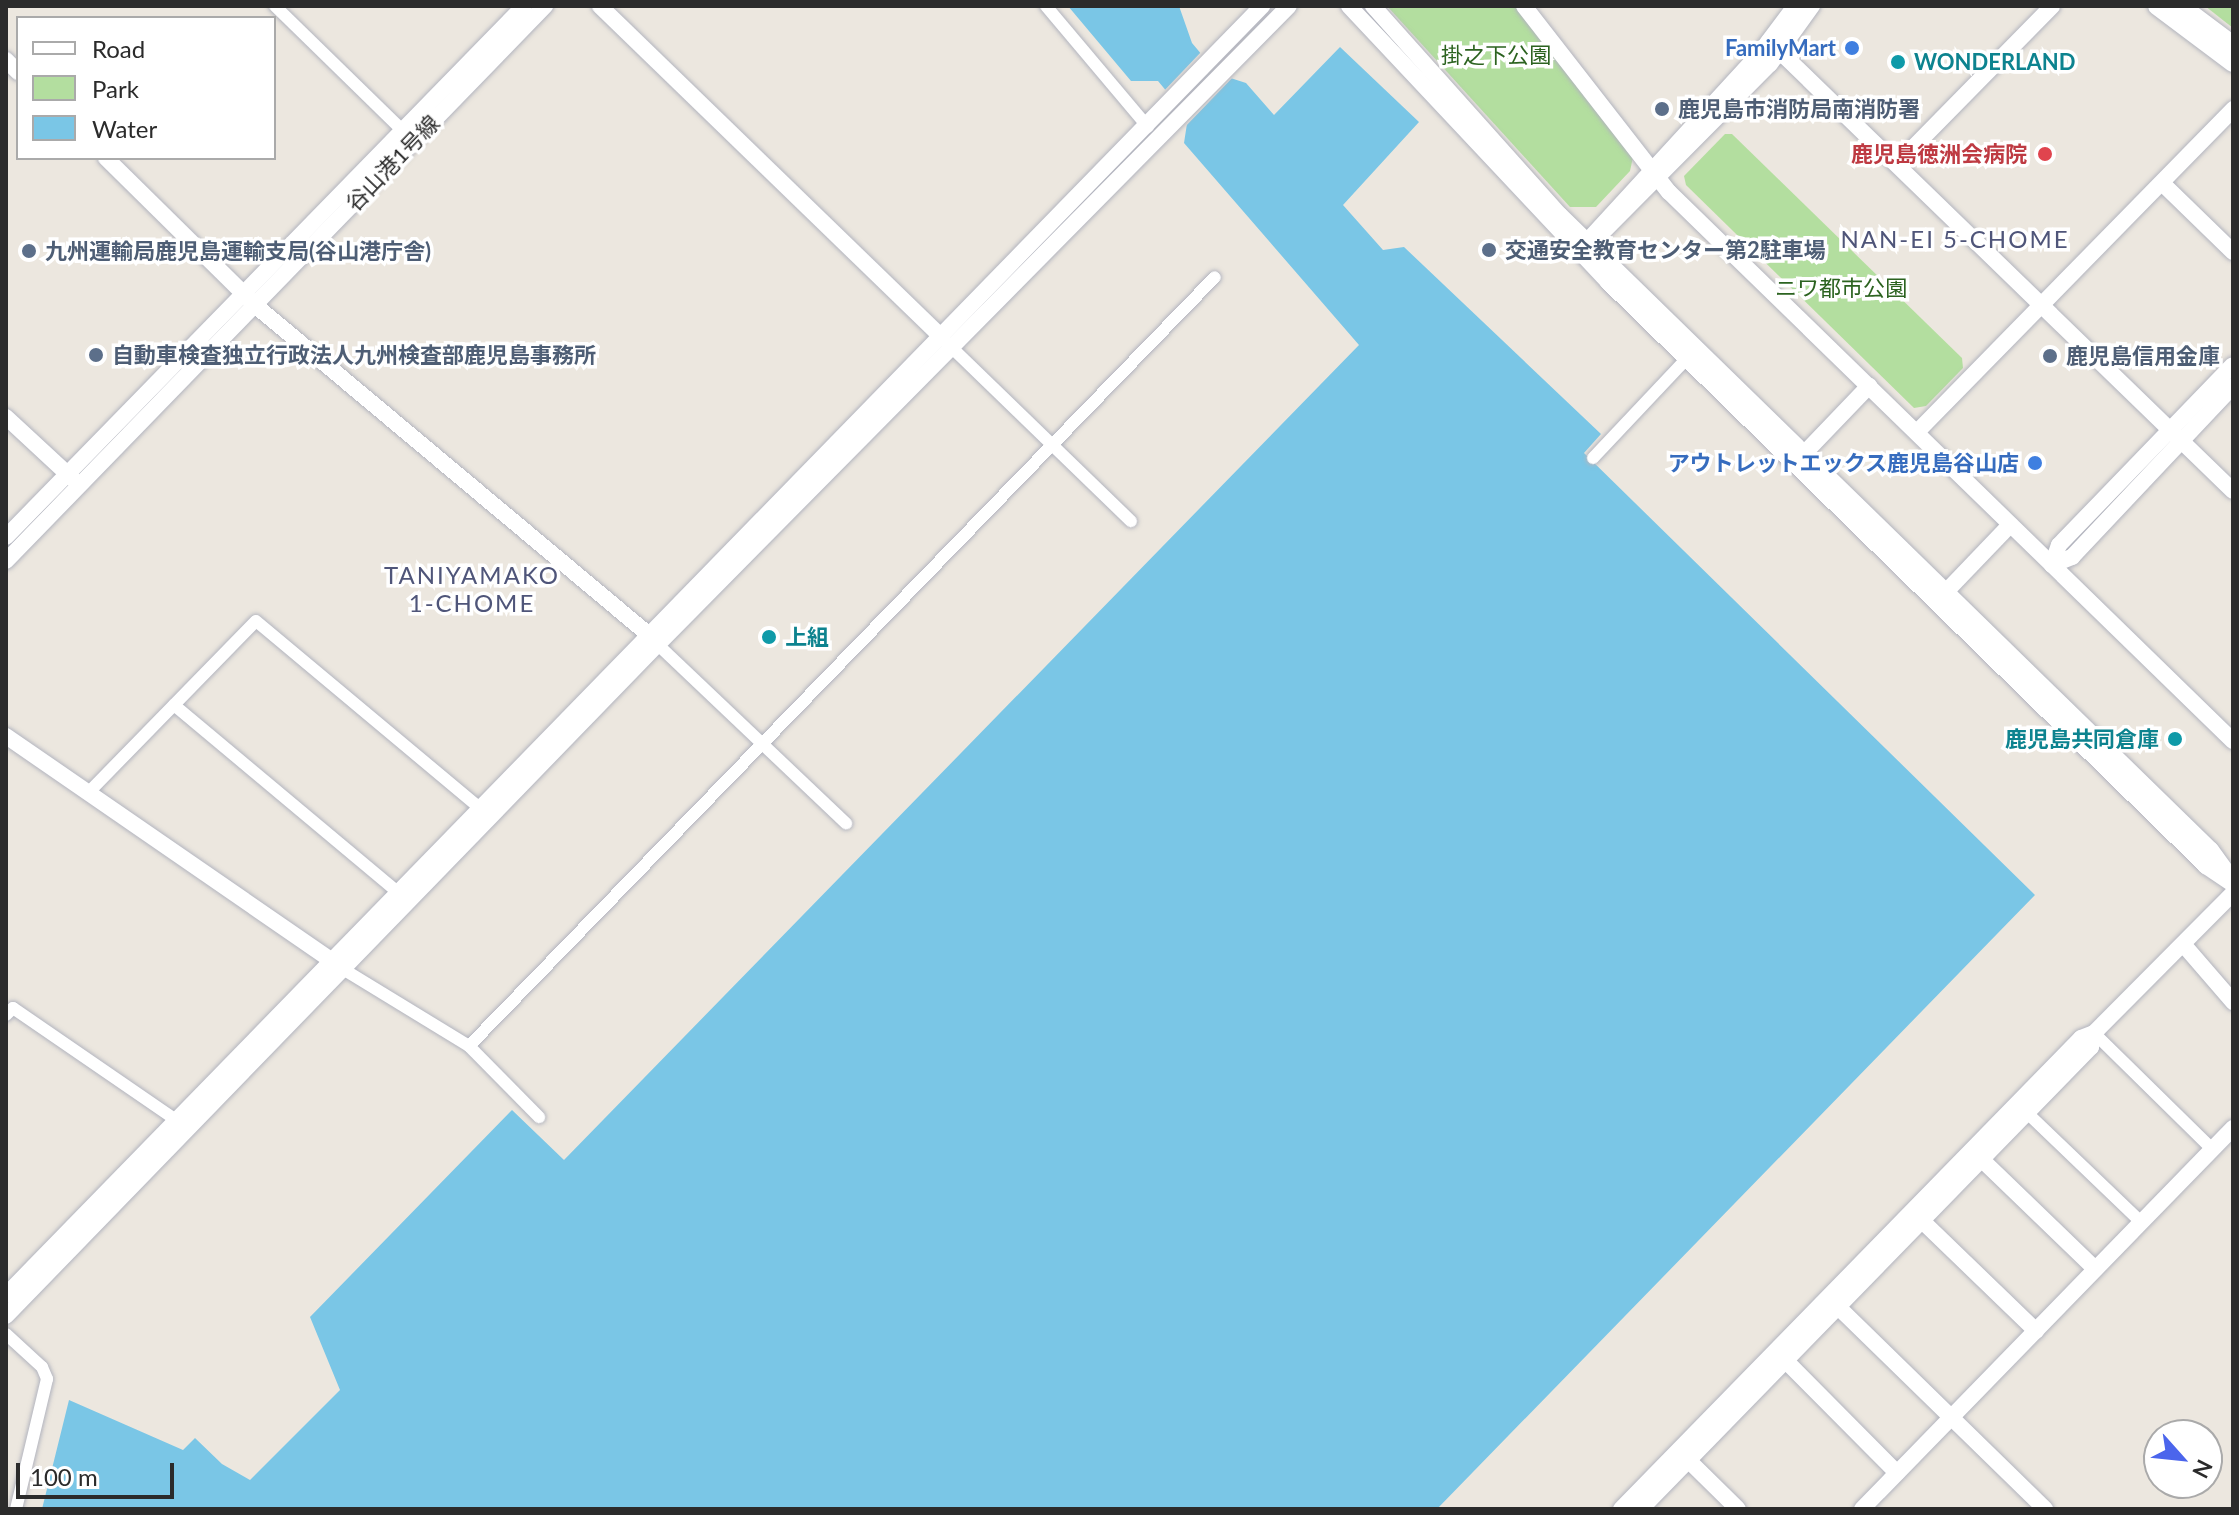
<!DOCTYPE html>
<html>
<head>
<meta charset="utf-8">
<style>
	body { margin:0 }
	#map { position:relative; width:2239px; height:1515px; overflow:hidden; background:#ece7df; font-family:Lato,"Noto Sans JP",sans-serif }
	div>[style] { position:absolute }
	.green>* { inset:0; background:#b3de9f }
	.water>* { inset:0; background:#7ac6e6 }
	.pier>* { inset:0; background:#ece7df }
	.roads { filter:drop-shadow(0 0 2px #b2b4be) drop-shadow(0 0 2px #b2b4be) }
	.minor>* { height:12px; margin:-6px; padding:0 6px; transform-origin:6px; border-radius:6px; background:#fff }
	.tertiary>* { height:16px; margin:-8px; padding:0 8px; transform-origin:8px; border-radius:8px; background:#fff }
	.secondary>* { height:18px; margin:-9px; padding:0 9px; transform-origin:9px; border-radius:9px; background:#fff }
	.dots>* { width:22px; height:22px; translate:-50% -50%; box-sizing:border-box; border:4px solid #fff; border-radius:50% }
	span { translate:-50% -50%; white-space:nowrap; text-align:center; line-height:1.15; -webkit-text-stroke:7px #fff; paint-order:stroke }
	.shop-label { font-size:22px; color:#366cbe; font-weight:700 }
	.right { translate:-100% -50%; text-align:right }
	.park-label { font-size:22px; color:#2c6320 }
	.culture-label { font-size:22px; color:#0d838f; font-weight:700 }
	.left { translate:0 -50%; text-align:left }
	.service-label { font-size:22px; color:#4e5e75; font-weight:700 }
	.health-label { font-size:22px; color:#be3a42; font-weight:700 }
	.street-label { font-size:22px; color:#2b2b2b }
	.neighbourhood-label { font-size:24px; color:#4f5579; letter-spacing:2px }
	.frame { position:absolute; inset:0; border:8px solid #2b2b2b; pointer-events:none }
	.legend { position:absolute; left:16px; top:16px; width:260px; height:144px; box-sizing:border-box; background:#fff; border:2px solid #aaa; margin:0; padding:10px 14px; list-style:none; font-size:24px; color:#2b2b2b }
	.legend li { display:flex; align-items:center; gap:16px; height:40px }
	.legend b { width:40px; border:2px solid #aaa }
	.north { position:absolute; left:2143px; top:1419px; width:80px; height:80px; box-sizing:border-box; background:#fff; border:2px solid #aaa; border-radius:50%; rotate:117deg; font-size:22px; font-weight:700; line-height:32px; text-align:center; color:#2b2b2b }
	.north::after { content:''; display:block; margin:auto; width:28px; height:36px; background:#4b65ec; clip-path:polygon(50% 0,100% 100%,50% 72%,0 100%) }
	.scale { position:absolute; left:16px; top:1463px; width:158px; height:36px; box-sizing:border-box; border:4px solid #2b2b2b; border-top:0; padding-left:10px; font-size:24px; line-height:28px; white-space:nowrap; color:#2b2b2b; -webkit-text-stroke:6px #fff; paint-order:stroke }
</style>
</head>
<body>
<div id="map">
	<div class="green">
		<i style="clip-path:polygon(1387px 6px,1515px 6px,1633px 157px,1630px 171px,1596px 207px,1570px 207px)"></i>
		<i style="clip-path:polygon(2205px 6px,2233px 6px,2233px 28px)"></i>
		<i style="clip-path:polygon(1725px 134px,1732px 134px,1962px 358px,1963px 368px,1926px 406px,1914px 408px,1686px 185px,1684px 176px)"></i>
	</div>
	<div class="water">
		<i style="clip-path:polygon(1068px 6px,1179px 6px,1192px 43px,1218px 74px,1246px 83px,1274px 115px,1340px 47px,1419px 122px,1343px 205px,1383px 250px,1404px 247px,1601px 434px,1584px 453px,2035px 895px,1437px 1509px,42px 1509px,69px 1400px,183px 1450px,195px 1438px,222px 1464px,250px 1480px,340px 1390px,310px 1317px,512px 1110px,564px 1160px,1359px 345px,1184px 143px,1188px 117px,1158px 81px,1131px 81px)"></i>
	</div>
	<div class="pier">
		<i style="clip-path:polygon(1203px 50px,1221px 71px,1235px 75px,1182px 130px,1184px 118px,1162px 93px)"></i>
	</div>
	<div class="roads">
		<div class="minor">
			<i style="left:275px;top:6px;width:185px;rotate:44.3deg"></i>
			<i style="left:1046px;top:6px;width:158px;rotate:49.9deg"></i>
			<i style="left:945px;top:341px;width:259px;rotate:44.1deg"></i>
			<i style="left:1593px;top:458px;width:143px;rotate:-46.7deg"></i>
			<i style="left:654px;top:641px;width:265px;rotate:43.5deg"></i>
			<i style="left:174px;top:705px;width:295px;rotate:39.9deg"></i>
			<i style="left:88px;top:793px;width:240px;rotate:-45.7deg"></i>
			<i style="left:256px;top:621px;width:293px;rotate:39.9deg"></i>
			<i style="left:338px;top:966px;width:153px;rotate:31.4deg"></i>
			<i style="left:469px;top:1046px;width:100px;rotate:45.4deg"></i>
			<i style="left:6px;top:1015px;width:10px;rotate:-45deg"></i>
			<i style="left:13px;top:1008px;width:206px;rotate:34.5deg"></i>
			<i style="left:2094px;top:1033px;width:165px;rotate:44.5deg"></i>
			<i style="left:469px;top:1046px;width:1071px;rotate:-45.87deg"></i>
			<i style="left:2022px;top:1108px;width:165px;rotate:43.8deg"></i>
			<i style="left:6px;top:1334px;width:49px;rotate:42.5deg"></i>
			<i style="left:42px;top:1367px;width:13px;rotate:67deg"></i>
			<i style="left:47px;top:1379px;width:134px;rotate:103.4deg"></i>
		</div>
		<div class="tertiary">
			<i style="left:600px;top:6px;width:474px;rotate:44.1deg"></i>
			<i style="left:1349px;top:6px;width:378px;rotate:46.8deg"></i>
			<i style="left:1608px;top:282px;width:836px;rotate:44.32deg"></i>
			<i style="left:2206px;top:866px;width:32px;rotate:34deg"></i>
			<i style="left:1373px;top:6px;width:280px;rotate:48.2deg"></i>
			<i style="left:1560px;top:215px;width:909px;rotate:44.29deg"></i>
			<i style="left:2211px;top:850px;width:36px;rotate:54deg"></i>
			<i style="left:1524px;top:6px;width:236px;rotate:52.1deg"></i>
			<i style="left:1669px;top:192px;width:787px;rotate:44.23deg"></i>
			<i style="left:1769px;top:41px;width:646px;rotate:44.12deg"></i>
			<i style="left:6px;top:60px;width:17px;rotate:45deg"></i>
			<i style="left:106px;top:158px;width:211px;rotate:44.6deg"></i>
			<i style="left:256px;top:306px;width:513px;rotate:39.93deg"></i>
			<i style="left:1897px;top:164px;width:221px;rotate:-45.5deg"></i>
			<i style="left:2162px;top:183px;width:99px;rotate:44.2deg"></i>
			<i style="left:1582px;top:247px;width:262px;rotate:-47.5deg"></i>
			<i style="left:1759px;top:54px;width:60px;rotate:-53.1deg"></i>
			<i style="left:1585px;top:250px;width:262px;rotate:-45.2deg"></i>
			<i style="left:1770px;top:64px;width:72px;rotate:-54.1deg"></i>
			<i style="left:6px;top:417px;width:91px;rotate:42.8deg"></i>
			<i style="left:1917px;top:432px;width:452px;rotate:-45.6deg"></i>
			<i style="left:1798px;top:460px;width:103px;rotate:-46.2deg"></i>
			<i style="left:6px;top:537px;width:742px;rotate:-45.71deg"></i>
			<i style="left:6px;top:561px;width:774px;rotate:-45.84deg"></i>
			<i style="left:2052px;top:565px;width:21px;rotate:-71deg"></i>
			<i style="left:2059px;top:545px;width:250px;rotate:-46deg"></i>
			<i style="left:2052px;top:565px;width:22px;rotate:-22deg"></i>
			<i style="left:2072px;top:557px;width:235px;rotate:-46.7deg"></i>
			<i style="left:1939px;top:599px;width:103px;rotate:-46.2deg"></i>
			<i style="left:6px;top:736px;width:397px;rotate:34.6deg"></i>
			<i style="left:2183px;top:944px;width:77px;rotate:49.2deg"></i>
			<i style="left:1976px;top:1154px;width:165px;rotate:44deg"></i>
			<i style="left:1916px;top:1215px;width:167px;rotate:44deg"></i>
			<i style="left:6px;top:1295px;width:1800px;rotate:-45.74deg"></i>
			<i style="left:1832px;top:1301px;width:298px;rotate:44.3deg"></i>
			<i style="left:6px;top:1316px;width:936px;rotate:-45.87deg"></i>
			<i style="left:658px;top:644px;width:897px;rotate:-45.32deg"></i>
			<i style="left:1780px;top:1355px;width:166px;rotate:45.2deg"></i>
			<i style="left:1682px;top:1454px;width:78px;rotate:44.5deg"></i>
			<i style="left:1621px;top:1509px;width:658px;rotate:-45.68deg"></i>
			<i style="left:2081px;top:1038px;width:14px;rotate:-21deg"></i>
			<i style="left:2094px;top:1033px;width:197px;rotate:-45.2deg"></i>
			<i style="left:1641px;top:1509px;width:645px;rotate:-45.75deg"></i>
			<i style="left:2091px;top:1047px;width:14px;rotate:-78deg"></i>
			<i style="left:1862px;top:1509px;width:532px;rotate:-45.76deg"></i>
		</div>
		<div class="secondary">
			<i style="left:2157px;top:6px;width:95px;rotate:36.9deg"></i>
			<i style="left:2181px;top:6px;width:65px;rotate:36.9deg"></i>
		</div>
	</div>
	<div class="dots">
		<i style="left:1852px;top:48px;background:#3f7fe0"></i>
		<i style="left:1898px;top:62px;background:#0f9aa8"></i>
		<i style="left:1662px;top:109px;background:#5c6f8a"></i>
		<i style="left:2045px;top:154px;background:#e0444e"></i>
		<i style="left:1489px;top:250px;background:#5c6f8a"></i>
		<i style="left:29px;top:251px;background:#5c6f8a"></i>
		<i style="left:96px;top:355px;background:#5c6f8a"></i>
		<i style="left:2050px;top:356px;background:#5c6f8a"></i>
		<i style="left:2035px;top:463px;background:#3f7fe0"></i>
		<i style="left:769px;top:637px;background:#0f9aa8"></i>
		<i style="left:2175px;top:739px;background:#0f9aa8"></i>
	</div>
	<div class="shop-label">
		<span class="right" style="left:1836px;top:48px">FamilyMart</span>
		<span class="right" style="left:2019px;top:463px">アウトレットエックス鹿児島谷山店</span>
	</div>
	<div class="park-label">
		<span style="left:1496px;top:55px">掛之下公園</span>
		<span style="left:1841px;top:288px">ニワ都市公園</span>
	</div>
	<div class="culture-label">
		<span class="left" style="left:1914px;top:62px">WONDERLAND</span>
		<span class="left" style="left:785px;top:637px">上組</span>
		<span class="right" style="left:2159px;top:739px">鹿児島共同倉庫</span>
	</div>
	<div class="service-label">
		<span class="left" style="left:1678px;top:109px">鹿児島市消防局南消防署</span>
		<span class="left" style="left:1505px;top:250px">交通安全教育センター第2駐車場</span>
		<span class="left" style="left:45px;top:251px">九州運輸局鹿児島運輸支局(谷山港庁舎)</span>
		<span class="left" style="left:112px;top:355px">自動車検査独立行政法人九州検査部鹿児島事務所</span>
		<span class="left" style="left:2066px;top:356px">鹿児島信用金庫</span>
	</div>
	<div class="health-label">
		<span class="right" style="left:2027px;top:154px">鹿児島徳洲会病院</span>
	</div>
	<div class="street-label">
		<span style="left:392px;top:163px;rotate:-46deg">谷山港1号線</span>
	</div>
	<div class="neighbourhood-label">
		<span style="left:1955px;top:239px">NAN-EI 5-CHOME</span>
		<span style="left:472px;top:589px">TANIYAMAKO<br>1-CHOME</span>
	</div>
	<div class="frame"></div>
	<ul class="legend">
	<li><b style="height:10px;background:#fff"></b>Road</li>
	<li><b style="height:22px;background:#b3de9f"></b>Park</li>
	<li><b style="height:22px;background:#7ac6e6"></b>Water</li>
	</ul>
	<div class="north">N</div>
	<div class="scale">100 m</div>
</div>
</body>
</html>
